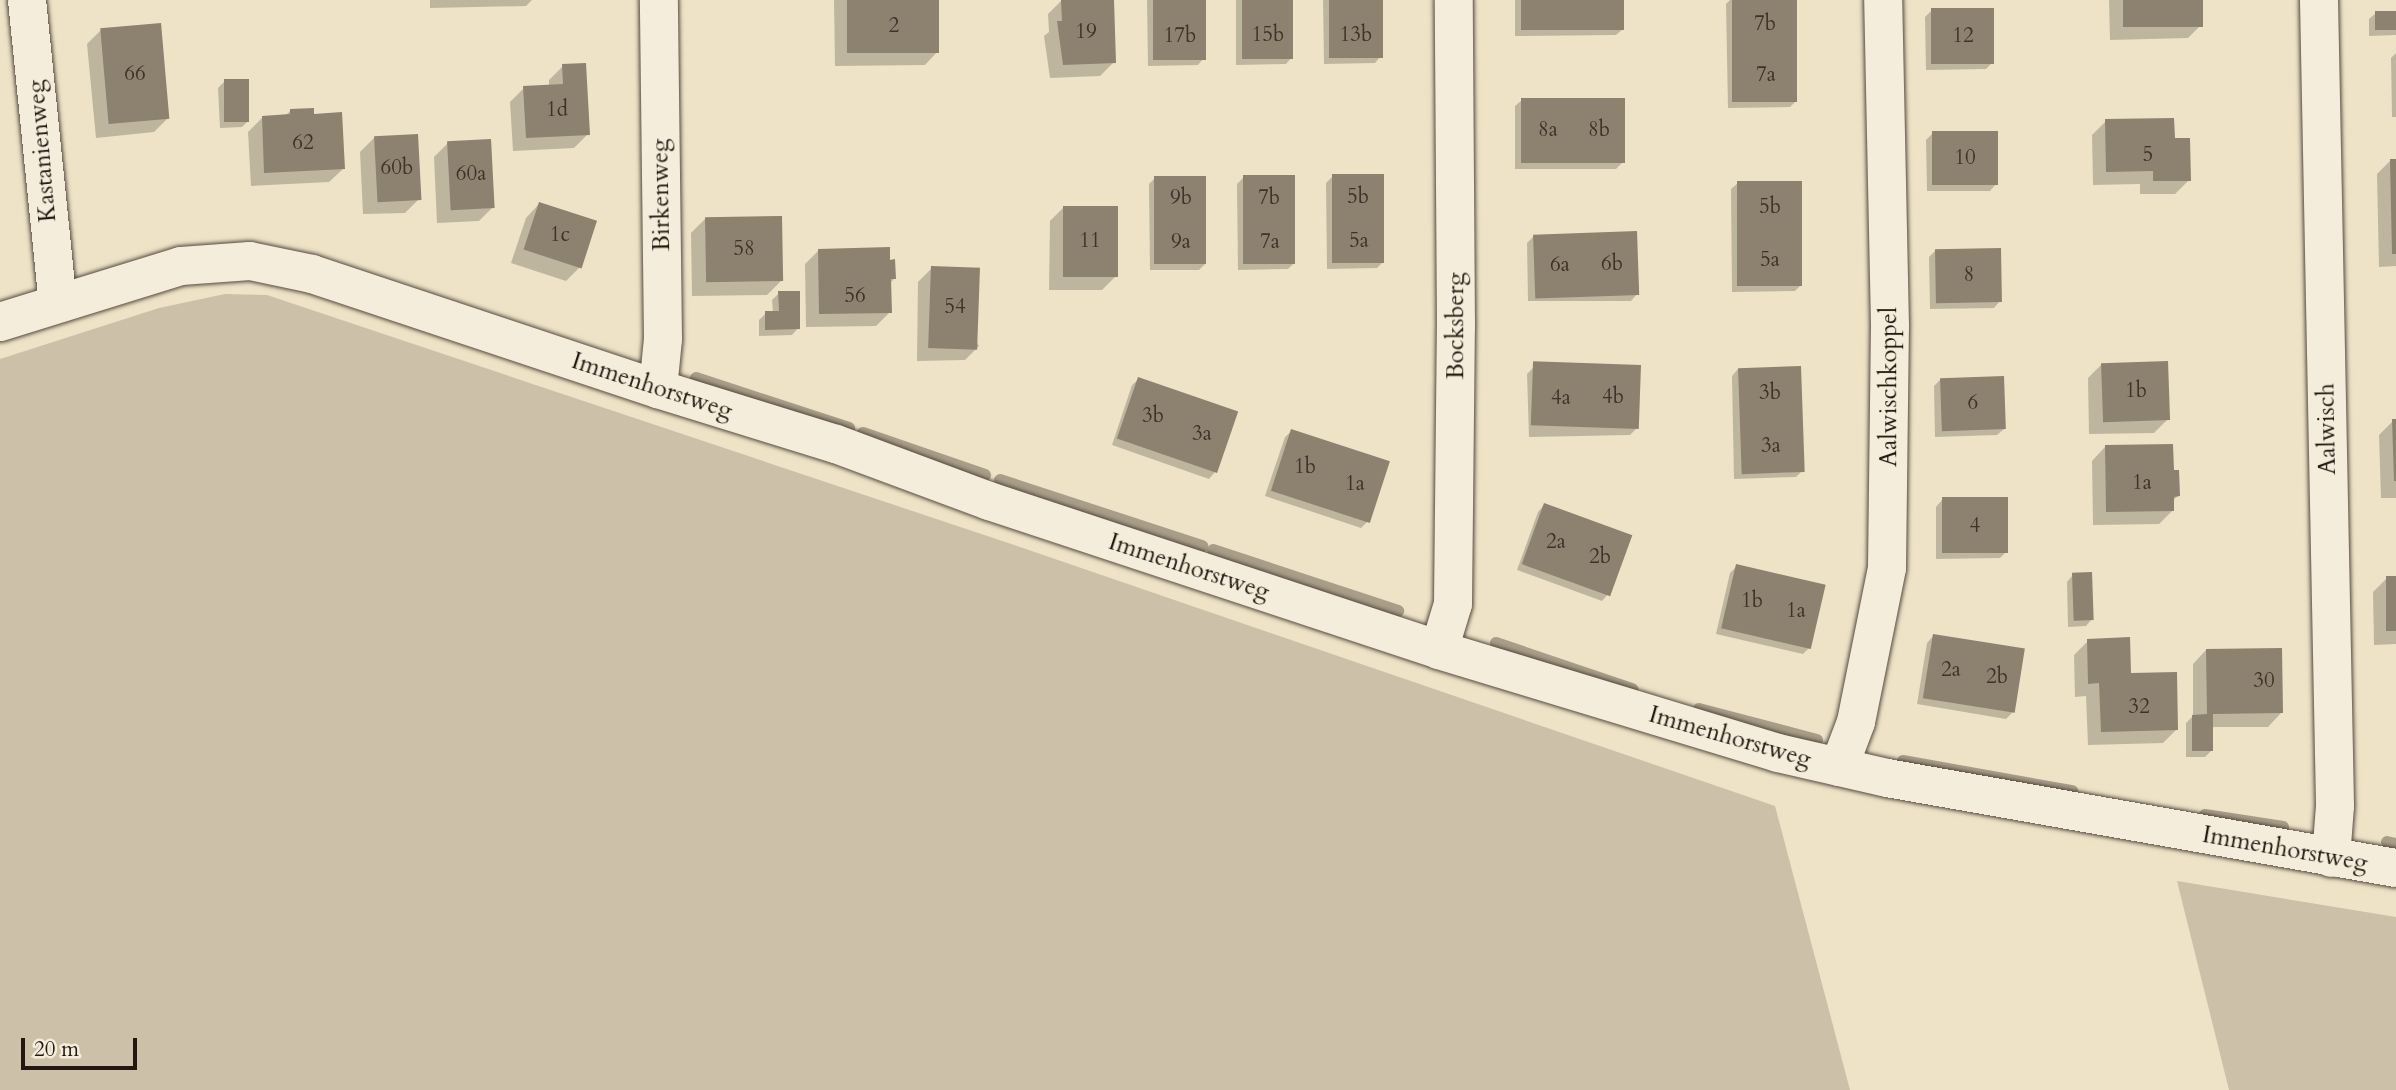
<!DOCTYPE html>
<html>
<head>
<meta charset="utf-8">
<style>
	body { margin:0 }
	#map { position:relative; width:2396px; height:1090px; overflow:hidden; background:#eee3c7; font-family:Cardo,serif }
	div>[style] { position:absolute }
	.green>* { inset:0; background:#ccc0a8 }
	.shadow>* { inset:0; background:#0003 }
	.stream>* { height:12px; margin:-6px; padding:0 6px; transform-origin:6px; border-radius:6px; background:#a99e89 }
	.building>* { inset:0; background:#8d8170; transform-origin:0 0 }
	.roads { filter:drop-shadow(0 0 2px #564a3e) drop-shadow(0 0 2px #564a3e) }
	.minor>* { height:38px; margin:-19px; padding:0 19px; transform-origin:19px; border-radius:19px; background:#f4eddb }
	span { translate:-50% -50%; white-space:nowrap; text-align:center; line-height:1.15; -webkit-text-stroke:7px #f4eddb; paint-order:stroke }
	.number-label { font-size:21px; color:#3e3229 }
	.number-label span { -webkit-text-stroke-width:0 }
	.street-label { font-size:24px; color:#241711 }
	.scale { position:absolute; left:21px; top:1038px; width:116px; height:32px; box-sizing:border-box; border:4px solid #241711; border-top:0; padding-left:9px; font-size:21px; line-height:24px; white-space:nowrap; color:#241711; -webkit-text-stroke:5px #f4eddb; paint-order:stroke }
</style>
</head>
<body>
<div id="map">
	<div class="green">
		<i style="clip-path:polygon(225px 294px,267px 295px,1023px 548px,1775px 806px,1850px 1090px,0 1090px,0 359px,159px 308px)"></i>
		<i style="clip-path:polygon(2177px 881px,2396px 917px,2396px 1090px,2229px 1090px)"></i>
	</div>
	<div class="shadow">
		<i style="clip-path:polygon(430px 0,532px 0,526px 6px,430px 8px)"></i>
		<i style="clip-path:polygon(834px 0,938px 0,938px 51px,925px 65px,835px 66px)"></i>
		<i style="clip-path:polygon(1062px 0,1112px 0,1114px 62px,1100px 76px,1050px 78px,1044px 36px,1049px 32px,1048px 14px)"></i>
		<i style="clip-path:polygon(1147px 0,1204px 0,1204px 58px,1198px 65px,1148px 66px)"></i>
		<i style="clip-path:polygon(1236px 0,1292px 0,1292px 57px,1286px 64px,1236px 65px)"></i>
		<i style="clip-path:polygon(1323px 0,1381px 0,1381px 56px,1375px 63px,1324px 64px)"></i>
		<i style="clip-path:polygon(1515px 0,1623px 0,1623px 29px,1616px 35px,1515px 36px)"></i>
		<i style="clip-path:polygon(1730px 0,1795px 0,1797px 100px,1790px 107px,1728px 108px,1726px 4px)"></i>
		<i style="clip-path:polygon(2109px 0,2201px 0,2202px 24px,2188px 38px,2110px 40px)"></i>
		<i style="clip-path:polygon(1932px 10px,1992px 63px,1986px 69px,1926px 70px,1925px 17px)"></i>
		<i style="clip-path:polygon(2396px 12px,2396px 35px,2369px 36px,2369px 19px,2376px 13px)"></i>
		<i style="clip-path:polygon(101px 30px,168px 118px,154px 132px,96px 138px,87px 44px)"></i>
		<i style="clip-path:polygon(2396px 53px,2396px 117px,2392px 117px,2391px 58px)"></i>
		<i style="clip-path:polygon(563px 66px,588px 134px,574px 148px,513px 151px,510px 102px,524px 88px,549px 87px,549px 80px)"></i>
		<i style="clip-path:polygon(225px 81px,249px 120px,242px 127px,220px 128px,218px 88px)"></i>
		<i style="clip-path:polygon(1522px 100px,1623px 162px,1616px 169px,1515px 169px,1515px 106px)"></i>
		<i style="clip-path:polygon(290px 111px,313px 115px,343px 169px,329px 182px,251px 186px,248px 132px,262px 118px,285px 116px)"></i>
		<i style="clip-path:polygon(2106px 121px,2173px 140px,2189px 180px,2175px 194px,2140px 194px,2140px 184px,2093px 185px,2092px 135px)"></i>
		<i style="clip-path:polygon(1933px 133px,1996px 184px,1990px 191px,1927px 191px,1926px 140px)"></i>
		<i style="clip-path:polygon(374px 138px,419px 199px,405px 213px,363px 214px,360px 152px)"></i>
		<i style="clip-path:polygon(448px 143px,493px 207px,479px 221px,437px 223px,434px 157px)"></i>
		<i style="clip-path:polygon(2391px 160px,2396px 160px,2396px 266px,2379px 267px,2377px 174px)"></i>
		<i style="clip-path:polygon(1333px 176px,1383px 262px,1377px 268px,1327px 269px,1326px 183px)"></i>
		<i style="clip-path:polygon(1244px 177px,1294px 263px,1288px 269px,1238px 270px,1237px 184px)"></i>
		<i style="clip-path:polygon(1155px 178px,1205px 264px,1199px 270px,1150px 270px,1149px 184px)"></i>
		<i style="clip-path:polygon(1738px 183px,1802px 284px,1795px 291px,1732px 292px,1731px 189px)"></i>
		<i style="clip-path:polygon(539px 204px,580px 267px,566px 281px,511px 263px,526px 218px)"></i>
		<i style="clip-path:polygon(1064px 207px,1116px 276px,1102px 290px,1049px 290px,1050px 221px)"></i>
		<i style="clip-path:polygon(705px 219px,781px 281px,767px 295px,692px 296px,691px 233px)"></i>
		<i style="clip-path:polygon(1534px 236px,1637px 294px,1631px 301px,1528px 301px,1527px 243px)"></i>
		<i style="clip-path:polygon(819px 250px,889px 262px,894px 279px,889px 284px,890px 312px,876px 326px,806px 327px,805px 264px)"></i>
		<i style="clip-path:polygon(1936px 250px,2000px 301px,1994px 308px,1930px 309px,1929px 257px)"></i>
		<i style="clip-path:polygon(932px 268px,979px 346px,965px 360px,917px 361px,918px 282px)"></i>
		<i style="clip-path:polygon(779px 293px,798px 328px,792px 335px,759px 336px,759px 320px,766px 313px,773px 313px,772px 300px)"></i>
		<i style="clip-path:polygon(2102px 364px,2168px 419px,2154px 433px,2089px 434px,2088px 378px)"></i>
		<i style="clip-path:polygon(1534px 367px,1637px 428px,1630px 435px,1529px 437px,1527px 374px)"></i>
		<i style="clip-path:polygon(1738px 369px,1802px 471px,1796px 477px,1734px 479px,1732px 376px)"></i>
		<i style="clip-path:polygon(1139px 379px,1215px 472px,1209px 479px,1112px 445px,1132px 385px)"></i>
		<i style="clip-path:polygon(1941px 379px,2004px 429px,1997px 435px,1935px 437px,1934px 386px)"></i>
		<i style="clip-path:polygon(2393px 421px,2396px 421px,2396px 498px,2381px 498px,2379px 435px)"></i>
		<i style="clip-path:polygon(1292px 431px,1367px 522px,1361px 528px,1265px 496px,1285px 437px)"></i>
		<i style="clip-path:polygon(2105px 447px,2172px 472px,2178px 496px,2172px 501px,2173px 510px,2159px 524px,2093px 525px,2092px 461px)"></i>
		<i style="clip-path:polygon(1942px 500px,2006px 552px,2000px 558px,1936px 559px,1936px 507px)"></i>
		<i style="clip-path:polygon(1544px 505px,1608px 594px,1602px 601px,1517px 570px,1538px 512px)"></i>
		<i style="clip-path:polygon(1737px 566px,1810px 647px,1803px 654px,1716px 634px,1730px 573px)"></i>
		<i style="clip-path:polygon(2073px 575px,2092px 619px,2086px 626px,2068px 627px,2067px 582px)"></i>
		<i style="clip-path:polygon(2387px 578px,2396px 578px,2396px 644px,2374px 645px,2373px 592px)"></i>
		<i style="clip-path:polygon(1933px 636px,2013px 712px,2006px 719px,1917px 704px,1927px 643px)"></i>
		<i style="clip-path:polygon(2088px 641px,2130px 675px,2177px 729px,2163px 743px,2088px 745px,2086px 696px,2075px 697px,2074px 655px)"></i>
		<i style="clip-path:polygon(2206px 650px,2281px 713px,2268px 727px,2211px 727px,2212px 750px,2205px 757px,2186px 757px,2186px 723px,2193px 716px,2193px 664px)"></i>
	</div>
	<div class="stream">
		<i style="left:696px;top:378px;width:161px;rotate:18.1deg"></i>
		<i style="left:863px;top:433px;width:129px;rotate:19deg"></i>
		<i style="left:1000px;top:480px;width:213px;rotate:18.1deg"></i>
		<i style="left:1213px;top:550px;width:195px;rotate:18.2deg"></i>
		<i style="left:1496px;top:643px;width:144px;rotate:18.7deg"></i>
		<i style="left:1699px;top:709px;width:122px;rotate:14.7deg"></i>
		<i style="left:1903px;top:761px;width:172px;rotate:10.1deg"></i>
		<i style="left:2205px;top:815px;width:79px;rotate:8.7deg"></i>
		<i style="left:2387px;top:842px;width:9px;rotate:13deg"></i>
	</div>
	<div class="building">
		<i style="left:847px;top:0;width:92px;height:53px"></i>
		<i style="clip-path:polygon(1061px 0,1114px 0,1116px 63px,1063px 65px,1057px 21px,1062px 21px)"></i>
		<i style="left:1153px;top:0;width:53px;height:60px"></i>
		<i style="left:1242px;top:0;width:51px;height:59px"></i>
		<i style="left:1329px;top:0;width:54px;height:58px"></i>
		<i style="left:1521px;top:0;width:103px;height:30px"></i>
		<i style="left:1732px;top:0;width:65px;height:102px"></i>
		<i style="left:2123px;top:0;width:80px;height:27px"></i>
		<i style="left:1931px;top:8px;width:63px;height:56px"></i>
		<i style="left:2375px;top:11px;width:21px;height:19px"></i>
		<i style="left:161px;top:23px;width:96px;height:61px;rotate:85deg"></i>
		<i style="clip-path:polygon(586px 63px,590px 135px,526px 138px,523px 86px,563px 84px,562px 64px)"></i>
		<i style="left:224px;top:79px;width:25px;height:43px"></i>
		<i style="left:1521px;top:98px;width:104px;height:65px"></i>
		<i style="clip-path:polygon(314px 108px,314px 114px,342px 112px,345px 169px,264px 173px,262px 116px,290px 114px,290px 109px)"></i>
		<i style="clip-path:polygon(2174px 118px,2175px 138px,2190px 138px,2191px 181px,2153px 181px,2153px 171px,2106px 172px,2105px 119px)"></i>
		<i style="left:1998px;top:131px;width:54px;height:66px;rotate:90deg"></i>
		<i style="left:418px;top:134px;width:66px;height:44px;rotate:87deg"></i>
		<i style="left:491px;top:139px;width:69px;height:44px;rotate:87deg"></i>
		<i style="clip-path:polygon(2390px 159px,2396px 159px,2396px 254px,2392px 254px)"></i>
		<i style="left:1332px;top:174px;width:52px;height:89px"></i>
		<i style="left:1243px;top:175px;width:52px;height:89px"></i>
		<i style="left:1154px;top:176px;width:52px;height:88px"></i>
		<i style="left:1737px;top:181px;width:65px;height:105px"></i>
		<i style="left:539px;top:202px;width:61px;height:50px;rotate:18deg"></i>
		<i style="left:1063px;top:206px;width:55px;height:71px"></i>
		<i style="left:782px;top:216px;width:65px;height:77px;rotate:89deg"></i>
		<i style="left:1637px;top:231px;width:64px;height:104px;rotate:88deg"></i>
		<i style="clip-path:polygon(890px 247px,890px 260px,895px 259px,896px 279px,891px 279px,892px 313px,819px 314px,818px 249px)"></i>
		<i style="left:2001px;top:248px;width:54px;height:66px;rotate:89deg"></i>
		<i style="left:931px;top:266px;width:49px;height:82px;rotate:2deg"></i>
		<i style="clip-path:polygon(778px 291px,800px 291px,800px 329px,765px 330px,765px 311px,779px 311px)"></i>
		<i style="left:2168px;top:361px;width:59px;height:67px;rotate:88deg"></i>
		<i style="left:1641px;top:365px;width:64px;height:108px;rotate:92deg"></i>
		<i style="left:1801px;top:366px;width:106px;height:63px;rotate:88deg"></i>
		<i style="left:2004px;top:376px;width:53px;height:64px;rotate:88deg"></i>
		<i style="left:1138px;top:377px;width:106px;height:65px;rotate:19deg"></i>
		<i style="clip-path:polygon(2392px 419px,2396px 419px,2396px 481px,2394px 481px)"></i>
		<i style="left:1291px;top:429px;width:104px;height:65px;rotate:18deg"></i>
		<i style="clip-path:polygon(2173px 444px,2174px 470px,2179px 470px,2180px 496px,2174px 497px,2174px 511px,2106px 512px,2105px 445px)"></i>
		<i style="left:2008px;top:497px;width:56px;height:66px;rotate:90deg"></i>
		<i style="left:1544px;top:503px;width:94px;height:65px;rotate:20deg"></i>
		<i style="left:1736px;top:564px;width:92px;height:66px;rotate:13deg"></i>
		<i style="left:2092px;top:572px;width:48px;height:20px;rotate:88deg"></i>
		<i style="left:2386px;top:576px;width:10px;height:55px"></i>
		<i style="left:1933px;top:634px;width:93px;height:65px;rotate:9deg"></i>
		<i style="clip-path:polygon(2130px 637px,2131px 673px,2177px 672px,2178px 730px,2101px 732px,2099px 683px,2088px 684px,2087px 639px)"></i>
		<i style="clip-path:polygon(2282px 648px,2283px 713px,2213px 714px,2213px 751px,2192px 751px,2192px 715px,2207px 714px,2206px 649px)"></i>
	</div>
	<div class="roads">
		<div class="minor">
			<i style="left:27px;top:0;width:305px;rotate:84.2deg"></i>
			<i style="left:2319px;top:0;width:806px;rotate:88.86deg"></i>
			<i style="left:2335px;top:806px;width:52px;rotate:94.4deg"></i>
			<i style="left:0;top:322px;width:189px;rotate:-17.2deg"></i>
			<i style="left:181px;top:266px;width:69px;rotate:-4.1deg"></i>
			<i style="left:250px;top:261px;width:63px;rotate:11.8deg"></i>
			<i style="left:312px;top:274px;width:365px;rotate:18.4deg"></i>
			<i style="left:658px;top:389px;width:186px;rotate:17.2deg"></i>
			<i style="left:836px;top:444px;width:163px;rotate:20.4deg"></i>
			<i style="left:989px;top:501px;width:474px;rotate:18.3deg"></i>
			<i style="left:1439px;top:650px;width:354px;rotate:16.9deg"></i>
			<i style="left:1778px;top:753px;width:112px;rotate:12.9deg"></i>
			<i style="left:1887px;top:778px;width:517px;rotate:10.03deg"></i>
			<i style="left:658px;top:389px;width:50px;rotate:-84.3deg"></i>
			<i style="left:663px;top:339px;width:339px;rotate:-90.7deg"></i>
			<i style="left:1439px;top:650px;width:48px;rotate:-73.1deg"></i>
			<i style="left:1453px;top:604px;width:278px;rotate:-89.4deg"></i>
			<i style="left:1456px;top:326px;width:326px;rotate:-90.4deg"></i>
			<i style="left:1839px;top:767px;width:48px;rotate:-69.3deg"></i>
			<i style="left:1856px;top:722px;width:157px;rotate:-78.6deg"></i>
			<i style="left:1887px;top:568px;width:242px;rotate:-89.3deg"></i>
			<i style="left:1890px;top:326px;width:326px;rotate:-91.2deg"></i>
		</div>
	</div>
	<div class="number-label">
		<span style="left:1765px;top:24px">7b</span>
		<span style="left:894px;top:26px">2</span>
		<span style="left:1086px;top:32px">19</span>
		<span style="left:1268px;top:35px">15b</span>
		<span style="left:1356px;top:35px">13b</span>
		<span style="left:1180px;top:36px">17b</span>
		<span style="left:1963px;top:36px">12</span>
		<span style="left:135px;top:74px">66</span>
		<span style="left:1766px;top:75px">7a</span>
		<span style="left:557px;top:110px">1d</span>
		<span style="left:1548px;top:130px">8a</span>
		<span style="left:1599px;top:130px">8b</span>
		<span style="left:303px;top:143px">62</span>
		<span style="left:2148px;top:155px">5</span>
		<span style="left:1965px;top:158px">10</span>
		<span style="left:397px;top:168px">60b</span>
		<span style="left:471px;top:174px">60a</span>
		<span style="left:1358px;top:197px">5b</span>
		<span style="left:1181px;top:198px">9b</span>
		<span style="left:1269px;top:198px">7b</span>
		<span style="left:1770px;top:207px">5b</span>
		<span style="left:560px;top:235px">1c</span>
		<span style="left:1090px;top:241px">11</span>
		<span style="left:1359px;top:241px">5a</span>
		<span style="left:1181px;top:242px">9a</span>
		<span style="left:1270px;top:242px">7a</span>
		<span style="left:744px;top:249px">58</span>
		<span style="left:1770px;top:260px">5a</span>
		<span style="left:1612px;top:264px">6b</span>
		<span style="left:1560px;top:265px">6a</span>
		<span style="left:1969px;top:275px">8</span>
		<span style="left:855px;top:296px">56</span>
		<span style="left:955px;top:307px">54</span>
		<span style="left:2136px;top:391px">1b</span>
		<span style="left:1770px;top:393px">3b</span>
		<span style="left:1613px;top:397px">4b</span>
		<span style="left:1561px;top:398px">4a</span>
		<span style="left:1973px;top:403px">6</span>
		<span style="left:1153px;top:416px">3b</span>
		<span style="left:1202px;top:434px">3a</span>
		<span style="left:1771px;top:446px">3a</span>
		<span style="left:1305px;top:467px">1b</span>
		<span style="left:2142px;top:483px">1a</span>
		<span style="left:1355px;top:484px">1a</span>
		<span style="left:1975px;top:526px">4</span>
		<span style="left:1556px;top:542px">2a</span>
		<span style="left:1600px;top:557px">2b</span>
		<span style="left:1752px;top:601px">1b</span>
		<span style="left:1796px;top:611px">1a</span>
		<span style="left:1951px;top:670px">2a</span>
		<span style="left:1997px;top:677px">2b</span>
		<span style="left:2264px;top:681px">30</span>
		<span style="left:2139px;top:707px">32</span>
	</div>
	<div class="street-label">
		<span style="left:42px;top:151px;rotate:-95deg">Kastanienweg</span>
		<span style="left:661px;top:195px;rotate:-91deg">Birkenweg</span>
		<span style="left:1456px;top:326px;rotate:-90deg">Bocksberg</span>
		<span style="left:652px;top:386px;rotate:18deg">Immenhorstweg</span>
		<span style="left:1889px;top:387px;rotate:-90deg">Aalwischkoppel</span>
		<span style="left:2327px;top:429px;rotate:-91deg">Aalwisch</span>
		<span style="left:1189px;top:567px;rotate:18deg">Immenhorstweg</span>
		<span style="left:1730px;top:737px;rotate:16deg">Immenhorstweg</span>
		<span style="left:2285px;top:849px;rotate:10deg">Immenhorstweg</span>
	</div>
	<div class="scale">20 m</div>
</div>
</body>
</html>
